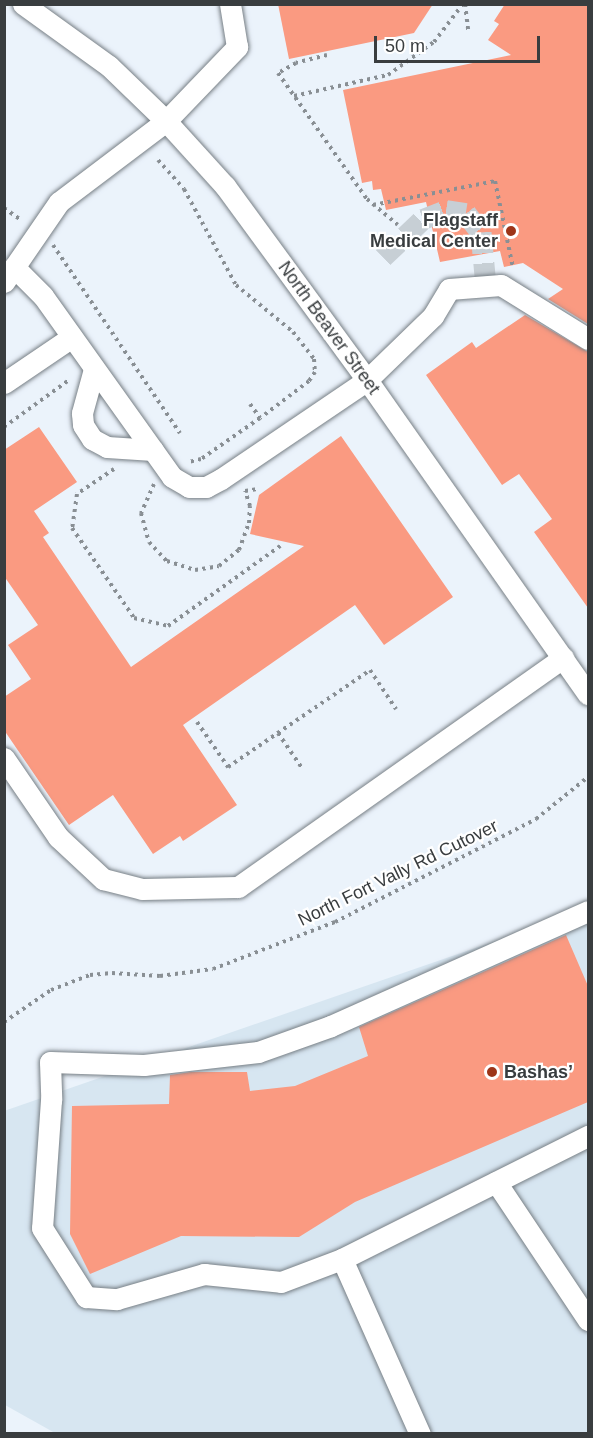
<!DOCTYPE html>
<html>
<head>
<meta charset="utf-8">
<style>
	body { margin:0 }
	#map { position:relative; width:593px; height:1438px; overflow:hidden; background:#ebf3fb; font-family:Helvetica,sans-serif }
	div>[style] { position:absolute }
	.built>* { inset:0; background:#d7e6f1 }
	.building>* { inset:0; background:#fa9a81 }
	.minor-tunnel>* { height:21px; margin-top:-10.5px; transform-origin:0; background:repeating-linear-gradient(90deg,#c7cfd5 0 21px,transparent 0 31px) }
	.path>* { height:4px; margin-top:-2px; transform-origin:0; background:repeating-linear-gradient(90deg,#898f94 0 3px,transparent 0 7.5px) }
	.roads { filter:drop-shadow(0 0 2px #777f85) drop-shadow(0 0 2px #777f85) }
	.minor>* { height:21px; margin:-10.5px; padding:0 10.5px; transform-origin:10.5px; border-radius:10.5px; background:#fff }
	.dots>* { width:16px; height:16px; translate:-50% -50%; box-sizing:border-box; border:3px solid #fff; border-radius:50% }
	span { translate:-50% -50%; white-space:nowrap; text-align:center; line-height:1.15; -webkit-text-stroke:4.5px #fff; paint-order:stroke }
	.poi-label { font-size:18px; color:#393d3f; font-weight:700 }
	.right { translate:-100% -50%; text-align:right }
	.left { translate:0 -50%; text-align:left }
	.street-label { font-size:18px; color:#393d3f }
	.frame { position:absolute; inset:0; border:6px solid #393d3f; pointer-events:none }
	.scale { position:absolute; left:374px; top:36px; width:166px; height:27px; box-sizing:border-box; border:3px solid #393d3f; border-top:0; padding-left:8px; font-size:18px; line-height:21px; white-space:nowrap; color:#393d3f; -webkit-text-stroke:4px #fff; paint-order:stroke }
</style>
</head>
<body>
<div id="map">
	<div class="built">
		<i style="clip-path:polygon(588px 909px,588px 1433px,55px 1433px,5px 1405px,4px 1111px)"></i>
	</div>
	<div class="building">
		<i style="clip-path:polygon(278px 4px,433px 4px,414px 33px,289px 59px)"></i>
		<i style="clip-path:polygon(505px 4px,588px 4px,588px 324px,548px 299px,563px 289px,523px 263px,504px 267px,500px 251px,440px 262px,426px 202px,386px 210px,381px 189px,373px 190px,372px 181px,362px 183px,343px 90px,511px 55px,488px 40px,499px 24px,494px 21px)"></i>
		<i style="clip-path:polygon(525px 315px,588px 352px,588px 608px,534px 532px,552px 519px,519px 474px,502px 485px,426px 375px,472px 342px,476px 348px)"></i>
		<i style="clip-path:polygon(39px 427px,77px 482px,34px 511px,49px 533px,43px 537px,131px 667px,304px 546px,250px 534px,259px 495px,341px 436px,453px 597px,384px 645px,355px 605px,183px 725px,237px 805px,183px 841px,180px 836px,153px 854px,113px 795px,69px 825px,4px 730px,4px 697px,31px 679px,8px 645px,38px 625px,4px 576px,4px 450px)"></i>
		<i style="clip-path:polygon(566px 935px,588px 986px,588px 1102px,355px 1202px,299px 1237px,181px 1236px,90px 1274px,70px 1234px,72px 1106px,169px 1104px,170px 1075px,191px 1072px,247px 1072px,250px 1091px,295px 1086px,368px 1056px,359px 1027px)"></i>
	</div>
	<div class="minor-tunnel">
		<i style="left:383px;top:257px;width:55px;rotate:-43.5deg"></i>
		<i style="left:423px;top:219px;width:25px;rotate:-21deg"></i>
		<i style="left:446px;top:210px;width:20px;rotate:9deg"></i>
		<i style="left:466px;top:213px;width:24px;rotate:52deg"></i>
		<i style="left:481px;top:232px;width:54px;rotate:84.7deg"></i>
	</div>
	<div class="path">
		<i style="left:465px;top:4px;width:26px;rotate:83deg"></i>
		<i style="left:327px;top:55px;width:32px;rotate:166deg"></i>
		<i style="left:296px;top:63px;width:21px;rotate:151deg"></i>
		<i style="left:278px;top:73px;width:154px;rotate:54.8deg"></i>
		<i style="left:367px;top:199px;width:40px;rotate:40deg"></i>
		<i style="left:294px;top:96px;width:96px;rotate:-12.6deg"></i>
		<i style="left:388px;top:75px;width:57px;rotate:-35.7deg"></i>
		<i style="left:434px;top:42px;width:48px;rotate:-52.7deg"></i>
		<i style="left:158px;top:160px;width:39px;rotate:48deg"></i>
		<i style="left:184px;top:189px;width:109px;rotate:61.6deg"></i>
		<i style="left:236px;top:285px;width:74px;rotate:39.5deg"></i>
		<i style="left:293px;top:332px;width:34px;rotate:52deg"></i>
		<i style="left:314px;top:359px;width:13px;rotate:86deg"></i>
		<i style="left:315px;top:372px;width:11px;rotate:124deg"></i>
		<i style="left:309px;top:381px;width:61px;rotate:142.9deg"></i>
		<i style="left:260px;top:418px;width:72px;rotate:145.2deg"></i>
		<i style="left:201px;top:459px;width:12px;rotate:166deg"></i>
		<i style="left:373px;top:205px;width:124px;rotate:-11.1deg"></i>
		<i style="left:495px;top:181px;width:89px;rotate:78.3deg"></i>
		<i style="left:4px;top:208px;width:21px;rotate:35deg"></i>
		<i style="left:53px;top:245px;width:227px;rotate:56deg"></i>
		<i style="left:250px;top:404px;width:17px;rotate:54deg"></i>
		<i style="left:4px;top:427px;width:80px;rotate:-35.9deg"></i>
		<i style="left:114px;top:469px;width:45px;rotate:146deg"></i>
		<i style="left:77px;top:494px;width:34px;rotate:98deg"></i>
		<i style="left:72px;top:528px;width:109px;rotate:55.4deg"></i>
		<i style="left:134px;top:618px;width:35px;rotate:13deg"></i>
		<i style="left:168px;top:626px;width:138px;rotate:-35.5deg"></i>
		<i style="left:154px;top:484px;width:32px;rotate:114deg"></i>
		<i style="left:141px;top:513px;width:30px;rotate:75deg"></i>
		<i style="left:149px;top:542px;width:26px;rotate:47deg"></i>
		<i style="left:167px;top:561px;width:29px;rotate:18deg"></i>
		<i style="left:195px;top:570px;width:24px;rotate:-9deg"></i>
		<i style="left:219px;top:566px;width:26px;rotate:-39deg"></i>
		<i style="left:239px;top:550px;width:29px;rotate:-70deg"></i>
		<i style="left:249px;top:523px;width:17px;rotate:-87deg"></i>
		<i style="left:250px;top:506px;width:16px;rotate:-108deg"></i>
		<i style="left:245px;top:491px;width:13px;rotate:-9deg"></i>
		<i style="left:197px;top:722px;width:55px;rotate:55.4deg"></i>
		<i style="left:228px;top:767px;width:172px;rotate:-34.3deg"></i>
		<i style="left:370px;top:670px;width:47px;rotate:56.3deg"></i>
		<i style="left:278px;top:733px;width:42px;rotate:55.6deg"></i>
		<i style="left:4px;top:1022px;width:57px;rotate:-34.2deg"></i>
		<i style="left:51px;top:990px;width:42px;rotate:-21deg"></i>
		<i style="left:90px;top:975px;width:22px;rotate:-5deg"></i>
		<i style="left:112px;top:973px;width:48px;rotate:3.6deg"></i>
		<i style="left:160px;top:976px;width:53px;rotate:-7.5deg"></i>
		<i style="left:213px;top:969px;width:131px;rotate:-21.1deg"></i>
		<i style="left:335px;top:922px;width:226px;rotate:-27.1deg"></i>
		<i style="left:536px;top:819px;width:67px;rotate:-38.9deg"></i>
	</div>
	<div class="roads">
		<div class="minor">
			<i style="left:23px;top:4px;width:106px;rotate:35.8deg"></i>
			<i style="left:109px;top:66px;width:79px;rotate:44deg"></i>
			<i style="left:166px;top:121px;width:88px;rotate:47.8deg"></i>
			<i style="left:225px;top:186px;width:240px;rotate:53.8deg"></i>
			<i style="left:367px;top:380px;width:384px;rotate:54.9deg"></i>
			<i style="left:14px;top:267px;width:41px;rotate:45deg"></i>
			<i style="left:43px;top:296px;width:222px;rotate:54.5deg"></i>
			<i style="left:172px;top:477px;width:20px;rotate:30deg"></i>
			<i style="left:189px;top:487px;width:17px"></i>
			<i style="left:206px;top:487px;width:17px;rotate:-28deg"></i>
			<i style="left:221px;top:479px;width:176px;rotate:-34.1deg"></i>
			<i style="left:367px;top:380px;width:92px;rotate:-44.1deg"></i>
			<i style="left:433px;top:316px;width:31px;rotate:-59deg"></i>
			<i style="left:449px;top:289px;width:52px;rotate:-4.4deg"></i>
			<i style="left:501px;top:285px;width:102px;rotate:31.8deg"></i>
			<i style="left:4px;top:282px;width:97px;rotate:-55.5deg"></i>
			<i style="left:59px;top:202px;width:134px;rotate:-37.1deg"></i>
			<i style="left:166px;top:121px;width:103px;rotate:-46.2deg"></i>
			<i style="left:237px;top:47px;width:44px;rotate:-99.2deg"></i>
			<i style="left:94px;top:369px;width:46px;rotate:105.3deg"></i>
			<i style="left:82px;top:413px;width:12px;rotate:85deg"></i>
			<i style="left:83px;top:425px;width:17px;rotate:57deg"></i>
			<i style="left:92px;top:439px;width:17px;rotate:28deg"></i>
			<i style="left:107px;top:447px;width:46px;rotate:3.7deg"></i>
			<i style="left:4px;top:383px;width:82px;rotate:-34.1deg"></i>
			<i style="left:4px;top:758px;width:96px;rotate:55.6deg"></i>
			<i style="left:58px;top:837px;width:62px;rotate:43deg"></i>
			<i style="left:103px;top:879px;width:40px;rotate:14.4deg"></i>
			<i style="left:142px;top:889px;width:96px;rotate:-1.2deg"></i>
			<i style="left:238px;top:887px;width:398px;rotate:-35.2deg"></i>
			<i style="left:588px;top:911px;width:282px;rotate:155.9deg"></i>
			<i style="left:331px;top:1026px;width:77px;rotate:160.4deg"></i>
			<i style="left:258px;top:1052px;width:115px;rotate:173.5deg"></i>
			<i style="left:144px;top:1065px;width:94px;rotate:-178.2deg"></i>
			<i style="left:50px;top:1062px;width:38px;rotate:88deg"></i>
			<i style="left:51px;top:1100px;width:128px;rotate:94deg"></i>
			<i style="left:42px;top:1228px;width:82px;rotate:57.5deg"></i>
			<i style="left:86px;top:1297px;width:31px;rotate:4deg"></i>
			<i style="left:117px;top:1299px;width:91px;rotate:-16deg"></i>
			<i style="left:204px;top:1274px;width:77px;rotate:5.9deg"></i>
			<i style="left:281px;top:1282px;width:65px;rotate:-20.7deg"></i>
			<i style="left:342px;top:1259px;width:275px;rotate:-26.6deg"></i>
			<i style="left:496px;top:1182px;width:166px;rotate:56.3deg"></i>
			<i style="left:342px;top:1259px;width:192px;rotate:66deg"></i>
		</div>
	</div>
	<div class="dots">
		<i style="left:511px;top:231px;background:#9d3519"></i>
		<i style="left:492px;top:1072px;background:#9d3519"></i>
	</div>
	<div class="poi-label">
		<span class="right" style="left:498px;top:231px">Flagstaff<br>Medical Center</span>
		<span class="left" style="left:504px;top:1072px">Bashas’</span>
	</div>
	<div class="street-label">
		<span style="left:329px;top:328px;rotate:54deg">North Beaver Street</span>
		<span style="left:398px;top:873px;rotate:-26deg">North Fort Vally Rd Cutover</span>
	</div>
	<div class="frame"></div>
	<div class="scale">50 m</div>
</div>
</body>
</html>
